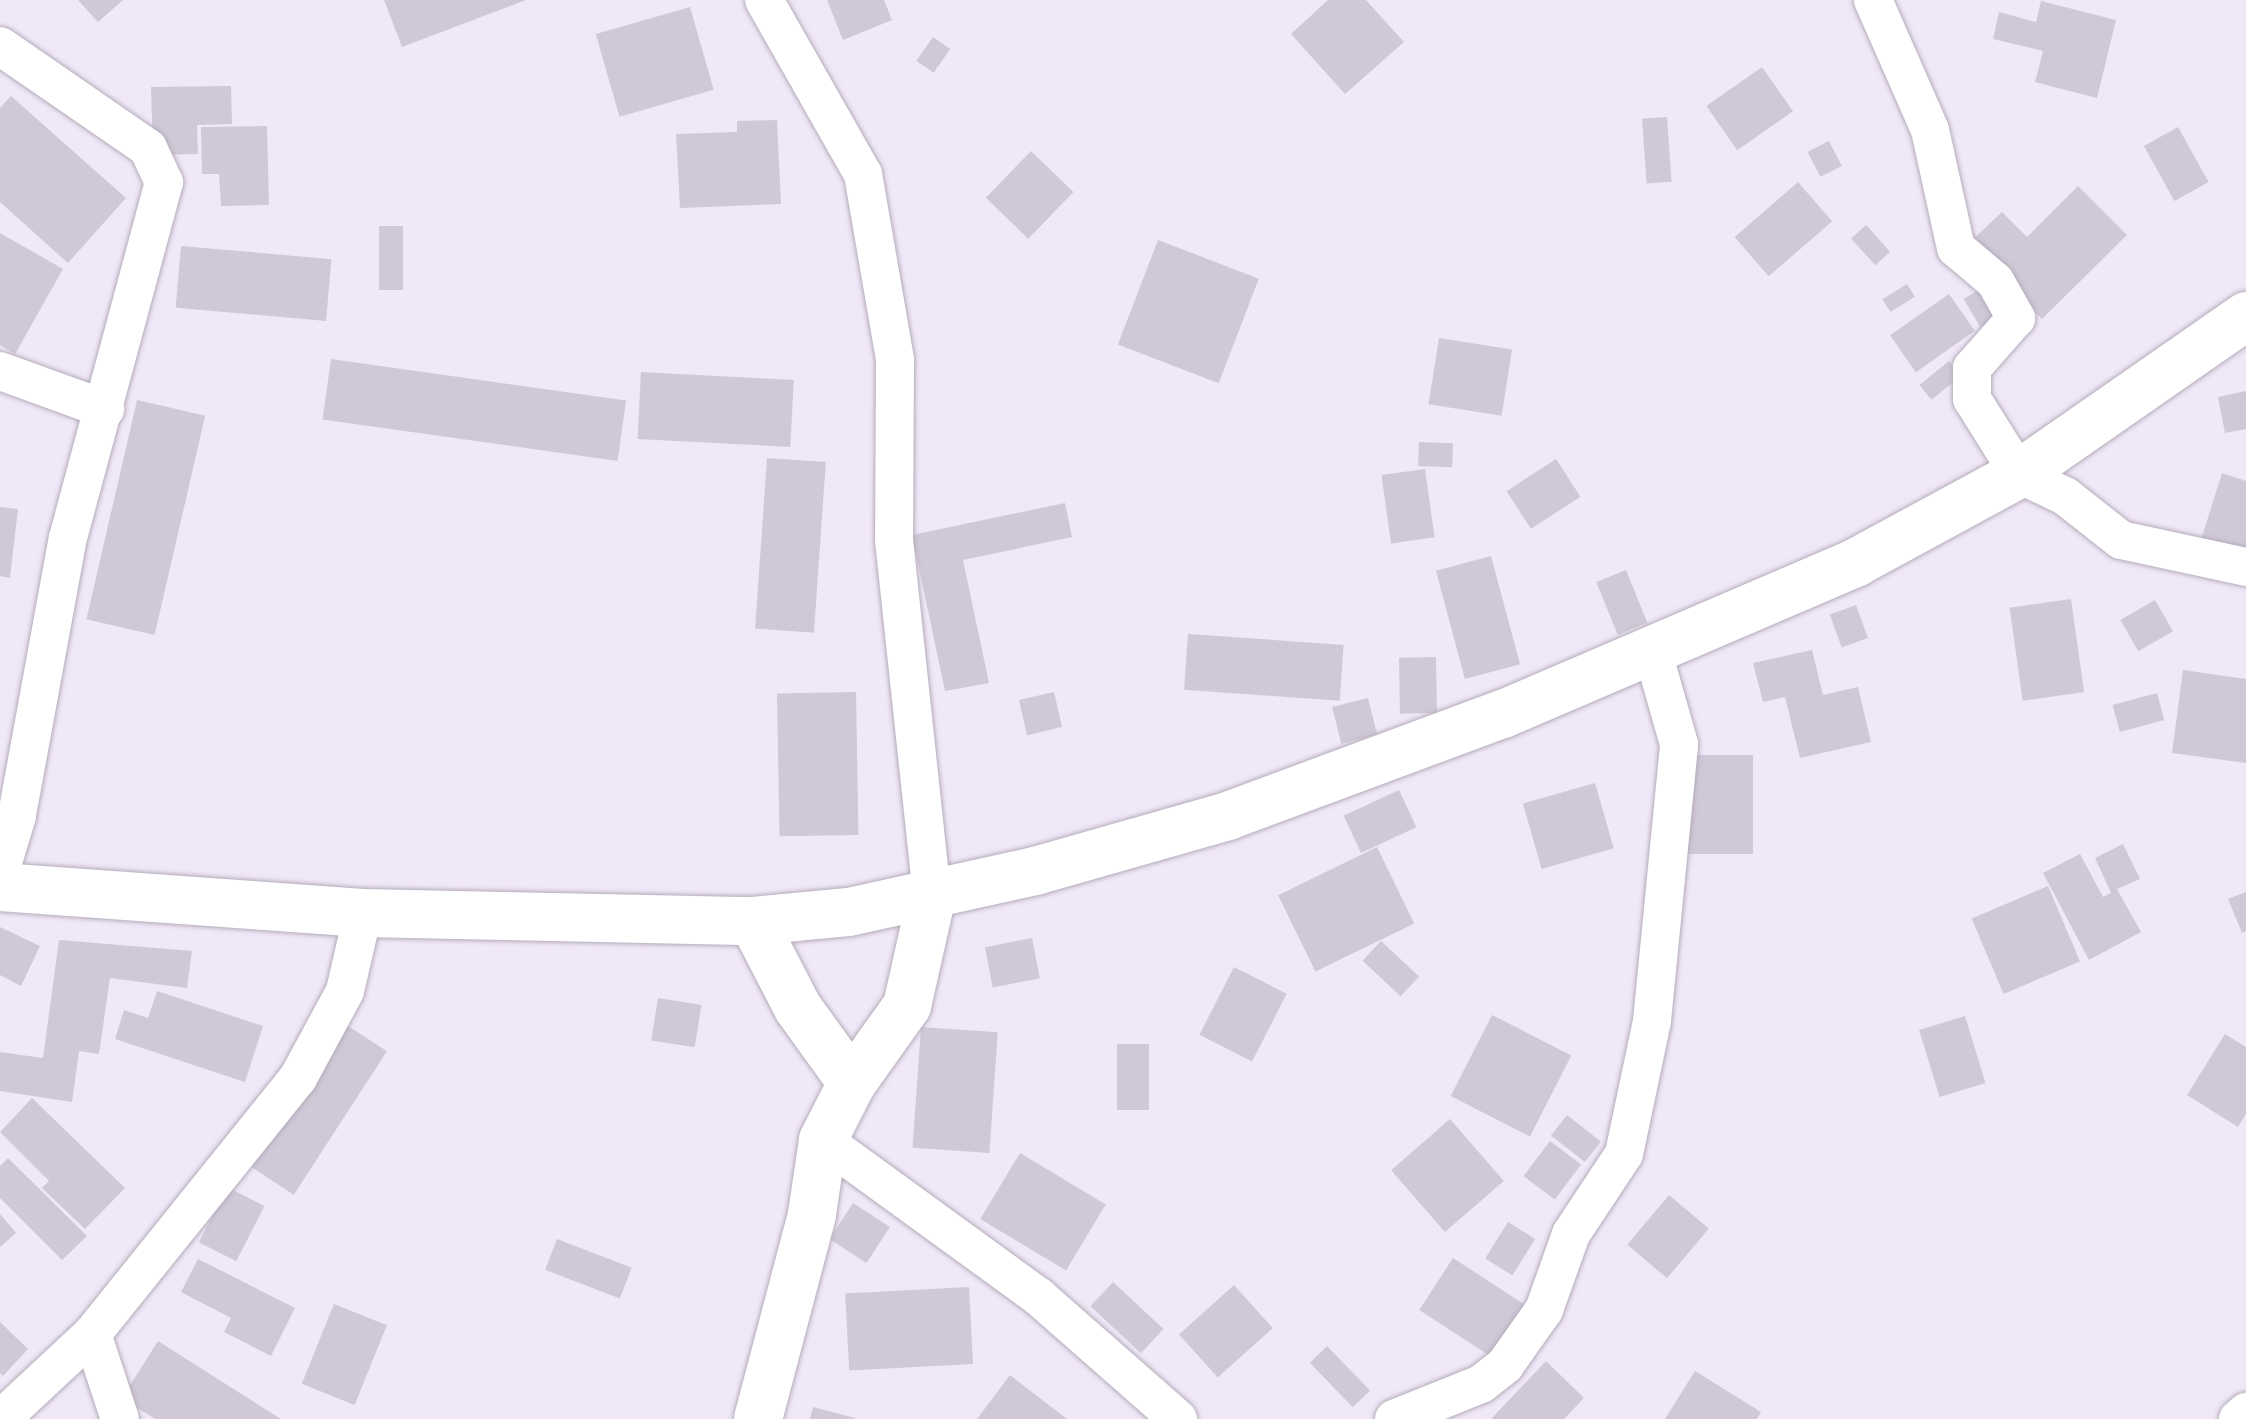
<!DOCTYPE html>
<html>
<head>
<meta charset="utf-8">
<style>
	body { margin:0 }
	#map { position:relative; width:2246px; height:1419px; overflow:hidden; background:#f0e7f7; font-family:Roboto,sans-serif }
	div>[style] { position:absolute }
	.building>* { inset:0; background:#d0c8d7; transform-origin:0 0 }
	.roads { filter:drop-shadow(0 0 2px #b4acbb) drop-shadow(0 0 2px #b4acbb) }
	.minor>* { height:38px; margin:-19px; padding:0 19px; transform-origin:19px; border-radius:19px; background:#fff }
	.tertiary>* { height:48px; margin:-24px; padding:0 24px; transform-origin:24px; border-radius:24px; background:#fff }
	span { translate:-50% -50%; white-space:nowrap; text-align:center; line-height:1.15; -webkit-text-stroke:9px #fff; paint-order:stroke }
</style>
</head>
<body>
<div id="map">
	<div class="building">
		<i style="clip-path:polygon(78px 0,123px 0,98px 22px)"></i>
		<i style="clip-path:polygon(384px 0,526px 0,402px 47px)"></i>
		<i style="clip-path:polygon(827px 0,884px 0,892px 20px,843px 40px)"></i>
		<i style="clip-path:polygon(1328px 0,1366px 0,1404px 42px,1345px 94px,1291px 34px)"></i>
		<i style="clip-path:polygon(2041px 1px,2116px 20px,2097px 98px,2035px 82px,2043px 51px,1993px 39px,1999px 12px,2036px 22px)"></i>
		<i style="left:690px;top:7px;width:86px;height:98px;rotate:74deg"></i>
		<i style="left:933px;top:37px;width:21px;height:29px;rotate:35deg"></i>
		<i style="left:1762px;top:67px;width:54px;height:68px;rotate:55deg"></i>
		<i style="clip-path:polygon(231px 86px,232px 124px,197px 125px,198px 154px,153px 155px,151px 87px)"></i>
		<i style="clip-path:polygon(11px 96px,126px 198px,68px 263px,0 202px,0 108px)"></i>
		<i style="left:1667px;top:117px;width:65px;height:25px;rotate:86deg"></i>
		<i style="clip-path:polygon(777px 120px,781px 204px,680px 208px,676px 134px,737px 132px,737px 121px)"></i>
		<i style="clip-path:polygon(267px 126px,269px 205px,221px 206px,219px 174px,202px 174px,201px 127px)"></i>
		<i style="left:2178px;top:127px;width:63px;height:39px;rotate:61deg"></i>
		<i style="left:1829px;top:141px;width:28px;height:24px;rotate:63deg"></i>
		<i style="left:1031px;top:151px;width:59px;height:65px;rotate:44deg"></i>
		<i style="left:1798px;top:182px;width:52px;height:84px;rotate:49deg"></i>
		<i style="clip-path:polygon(2078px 186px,2127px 235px,2042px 319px,1968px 244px,2002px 212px,2027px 237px)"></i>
		<i style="left:1866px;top:225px;width:36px;height:20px;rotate:48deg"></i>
		<i style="left:379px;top:226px;width:24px;height:64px"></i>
		<i style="clip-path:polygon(0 233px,63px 269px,15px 354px,0 345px)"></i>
		<i style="left:1158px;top:240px;width:108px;height:112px;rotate:21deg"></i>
		<i style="left:181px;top:246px;width:151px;height:62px;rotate:5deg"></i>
		<i style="left:1907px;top:284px;width:15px;height:29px;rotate:58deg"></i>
		<i style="left:1985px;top:286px;width:33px;height:25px;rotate:59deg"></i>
		<i style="left:1949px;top:294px;width:45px;height:72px;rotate:55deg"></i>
		<i style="left:1439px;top:338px;width:74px;height:67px;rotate:9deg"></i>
		<i style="left:331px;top:359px;width:298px;height:61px;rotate:8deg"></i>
		<i style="left:1949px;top:361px;width:19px;height:38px;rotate:51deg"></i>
		<i style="left:641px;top:372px;width:153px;height:67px;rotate:3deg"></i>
		<i style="clip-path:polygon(2246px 391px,2246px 429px,2225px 433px,2218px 397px)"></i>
		<i style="left:137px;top:400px;width:70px;height:225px;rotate:13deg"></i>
		<i style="left:1419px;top:442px;width:34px;height:24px;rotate:2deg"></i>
		<i style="left:767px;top:458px;width:59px;height:171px;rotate:4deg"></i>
		<i style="left:1556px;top:459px;width:45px;height:59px;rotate:57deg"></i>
		<i style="left:1425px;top:469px;width:69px;height:44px;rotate:82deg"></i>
		<i style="clip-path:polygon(2222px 473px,2246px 481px,2246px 557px,2200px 543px)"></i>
		<i style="clip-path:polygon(1065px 503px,1072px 537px,963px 560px,989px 683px,945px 691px,912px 535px)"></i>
		<i style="clip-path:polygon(0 507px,18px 509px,10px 578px,0 576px)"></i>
		<i style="left:1491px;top:556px;width:112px;height:57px;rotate:75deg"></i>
		<i style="left:1626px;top:570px;width:57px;height:32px;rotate:68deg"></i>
		<i style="left:2071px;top:599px;width:94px;height:62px;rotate:82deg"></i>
		<i style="left:2155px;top:600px;width:36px;height:40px;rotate:60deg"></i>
		<i style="left:1856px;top:605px;width:35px;height:28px;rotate:70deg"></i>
		<i style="left:1188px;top:634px;width:156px;height:56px;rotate:4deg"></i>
		<i style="clip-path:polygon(1812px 650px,1823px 695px,1858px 687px,1871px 742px,1800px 758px,1785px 697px,1763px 702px,1753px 663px)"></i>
		<i style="left:1436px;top:657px;width:56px;height:37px;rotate:89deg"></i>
		<i style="clip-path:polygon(2183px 670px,2246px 679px,2246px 763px,2172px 753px)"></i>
		<i style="left:856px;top:692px;width:143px;height:79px;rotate:89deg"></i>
		<i style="left:1054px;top:692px;width:36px;height:36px;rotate:77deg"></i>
		<i style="left:2157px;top:693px;width:28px;height:46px;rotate:75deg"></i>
		<i style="left:1368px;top:698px;width:38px;height:37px;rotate:76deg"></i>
		<i style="left:1685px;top:755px;width:68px;height:99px"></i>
		<i style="left:1595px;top:783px;width:68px;height:75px;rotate:74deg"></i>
		<i style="left:1399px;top:790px;width:41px;height:61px;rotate:65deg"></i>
		<i style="clip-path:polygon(2123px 844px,2140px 879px,2117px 889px,2141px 932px,2089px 960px,2043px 873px,2080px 854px,2103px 897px,2111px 893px,2095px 858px)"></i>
		<i style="left:1377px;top:847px;width:85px;height:110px;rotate:64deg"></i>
		<i style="left:2048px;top:886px;width:82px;height:83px;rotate:67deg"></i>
		<i style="clip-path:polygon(2246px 892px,2246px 931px,2242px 933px,2228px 899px)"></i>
		<i style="clip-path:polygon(0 927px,40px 946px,21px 986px,0 975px)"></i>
		<i style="left:1032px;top:938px;width:41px;height:48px;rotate:79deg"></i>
		<i style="clip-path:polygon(59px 940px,192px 951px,187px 988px,110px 978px,99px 1054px,79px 1051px,72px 1102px,0 1091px,0 1052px,43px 1058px)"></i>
		<i style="left:1381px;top:941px;width:52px;height:27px;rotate:43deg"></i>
		<i style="left:1234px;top:967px;width:59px;height:76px;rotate:27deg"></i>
		<i style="clip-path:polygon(157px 991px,263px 1026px,245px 1082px,115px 1039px,124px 1010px,148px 1018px)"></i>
		<i style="left:658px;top:998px;width:44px;height:43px;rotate:9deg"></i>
		<i style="left:1492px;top:1015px;width:89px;height:91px;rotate:27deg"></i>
		<i style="left:1965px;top:1016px;width:70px;height:48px;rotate:73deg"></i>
		<i style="left:345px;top:1024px;width:50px;height:171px;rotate:33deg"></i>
		<i style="left:921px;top:1027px;width:77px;height:121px;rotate:4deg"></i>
		<i style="clip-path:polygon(2225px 1034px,2246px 1047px,2246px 1114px,2238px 1127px,2187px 1095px)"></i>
		<i style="left:1117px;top:1044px;width:32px;height:66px"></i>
		<i style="clip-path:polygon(32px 1098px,125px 1188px,85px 1229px,42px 1188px,49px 1181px,0 1132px)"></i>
		<i style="left:1567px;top:1115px;width:43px;height:26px;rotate:38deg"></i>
		<i style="left:1450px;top:1119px;width:82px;height:78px;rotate:49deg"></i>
		<i style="left:1550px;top:1141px;width:39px;height:44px;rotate:37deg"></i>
		<i style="left:1020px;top:1153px;width:100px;height:77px;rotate:31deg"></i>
		<i style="clip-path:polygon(8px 1158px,87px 1236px,62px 1260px,0 1198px,0 1166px)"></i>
		<i style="left:227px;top:1187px;width:42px;height:62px;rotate:27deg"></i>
		<i style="left:1669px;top:1195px;width:52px;height:65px;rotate:40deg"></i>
		<i style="left:853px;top:1203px;width:44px;height:43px;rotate:33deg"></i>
		<i style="clip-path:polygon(0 1214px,16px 1233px,0 1247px)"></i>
		<i style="left:1508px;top:1222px;width:32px;height:43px;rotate:32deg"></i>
		<i style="left:557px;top:1239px;width:80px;height:33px;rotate:21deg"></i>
		<i style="left:1453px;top:1258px;width:90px;height:62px;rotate:33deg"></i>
		<i style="clip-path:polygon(198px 1259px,295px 1308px,271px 1356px,224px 1332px,231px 1318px,181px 1292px)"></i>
		<i style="left:1113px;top:1282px;width:69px;height:33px;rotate:43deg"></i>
		<i style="left:1234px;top:1285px;width:58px;height:74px;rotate:48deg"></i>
		<i style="left:969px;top:1287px;width:77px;height:124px;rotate:87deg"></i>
		<i style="left:334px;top:1304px;width:57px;height:86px;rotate:22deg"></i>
		<i style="clip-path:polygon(0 1322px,28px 1349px,3px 1376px,0 1373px)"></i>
		<i style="clip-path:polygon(158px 1341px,281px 1419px,155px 1419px,122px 1398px)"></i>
		<i style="left:1327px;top:1346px;width:62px;height:24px;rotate:46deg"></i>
		<i style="clip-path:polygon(1546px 1361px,1584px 1398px,1564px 1419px,1491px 1419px)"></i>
		<i style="clip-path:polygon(1695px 1371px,1761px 1412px,1757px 1419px,1665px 1419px)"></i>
		<i style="clip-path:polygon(1010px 1375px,1067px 1419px,977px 1419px)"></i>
		<i style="clip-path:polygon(813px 1407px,855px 1418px,855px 1419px,810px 1419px)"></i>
	</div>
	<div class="roads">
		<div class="minor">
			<i style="left:764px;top:0;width:200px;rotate:60.4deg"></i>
			<i style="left:863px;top:174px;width:189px;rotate:80.2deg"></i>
			<i style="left:895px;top:360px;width:180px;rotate:90.3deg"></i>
			<i style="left:894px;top:540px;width:357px;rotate:83.9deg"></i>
			<i style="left:1873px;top:0;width:142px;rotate:66.3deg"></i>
			<i style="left:1930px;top:130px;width:121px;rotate:77.6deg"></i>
			<i style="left:1956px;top:248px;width:51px;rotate:40.2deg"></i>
			<i style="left:1995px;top:281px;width:43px;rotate:60.4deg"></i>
			<i style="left:2016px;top:318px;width:67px;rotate:131.3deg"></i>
			<i style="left:1972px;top:368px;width:31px;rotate:90deg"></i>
			<i style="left:1972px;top:399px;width:89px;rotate:57.9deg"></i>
			<i style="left:2019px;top:474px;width:51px;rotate:25.6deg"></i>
			<i style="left:2065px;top:496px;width:71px;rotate:38.2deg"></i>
			<i style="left:2121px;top:540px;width:128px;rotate:12.2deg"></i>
			<i style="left:0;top:46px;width:180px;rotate:34.6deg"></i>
			<i style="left:148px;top:148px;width:38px;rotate:65deg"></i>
			<i style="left:164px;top:182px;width:368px;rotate:105.1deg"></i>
			<i style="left:68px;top:537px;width:284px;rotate:100.4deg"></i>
			<i style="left:17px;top:816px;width:59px;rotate:106.9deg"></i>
			<i style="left:0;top:371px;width:112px;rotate:19.9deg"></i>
			<i style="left:823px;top:1140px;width:267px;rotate:36deg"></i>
			<i style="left:1039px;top:1297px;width:185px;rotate:41.3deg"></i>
			<i style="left:92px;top:1334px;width:89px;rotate:71.8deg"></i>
			<i style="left:1px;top:1419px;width:125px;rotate:-43deg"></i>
			<i style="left:92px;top:1334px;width:329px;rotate:-51.2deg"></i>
			<i style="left:298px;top:1078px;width:99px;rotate:-61.6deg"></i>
			<i style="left:345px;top:991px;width:80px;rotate:-77deg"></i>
			<i style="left:1394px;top:1419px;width:94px;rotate:-21.9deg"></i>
			<i style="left:1481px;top:1384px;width:31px;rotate:-38deg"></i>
			<i style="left:1505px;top:1365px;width:67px;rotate:-54.7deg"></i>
			<i style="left:1544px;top:1310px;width:81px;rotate:-70.4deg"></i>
			<i style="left:1571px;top:1234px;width:96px;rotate:-56.5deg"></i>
			<i style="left:1624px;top:1154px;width:136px;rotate:-78.1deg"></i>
			<i style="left:1652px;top:1021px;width:278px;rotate:-84.4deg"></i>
			<i style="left:1679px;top:744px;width:95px;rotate:-105.9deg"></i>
			<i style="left:2238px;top:1419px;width:11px;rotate:-41deg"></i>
		</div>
		<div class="tertiary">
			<i style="left:0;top:887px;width:364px;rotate:4.1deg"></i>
			<i style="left:363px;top:913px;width:390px;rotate:1.2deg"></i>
			<i style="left:753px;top:921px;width:96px;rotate:-5.4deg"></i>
			<i style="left:849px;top:912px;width:190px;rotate:-12.4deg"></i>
			<i style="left:1035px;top:871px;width:201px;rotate:-15.9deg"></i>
			<i style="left:1228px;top:816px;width:293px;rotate:-20.4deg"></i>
			<i style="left:1503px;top:714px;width:385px;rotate:-23.2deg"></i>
			<i style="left:1857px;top:562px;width:184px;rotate:-28.5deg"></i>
			<i style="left:2019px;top:474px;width:277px;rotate:-34.8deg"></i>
			<i style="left:753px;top:921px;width:98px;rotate:62.7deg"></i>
			<i style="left:798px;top:1008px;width:92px;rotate:54.2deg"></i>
			<i style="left:758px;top:1419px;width:212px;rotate:-75.2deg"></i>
			<i style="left:812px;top:1214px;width:75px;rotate:-81.5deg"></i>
			<i style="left:823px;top:1140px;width:64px;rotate:-63deg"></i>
			<i style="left:852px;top:1083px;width:95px;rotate:-54.5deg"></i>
			<i style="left:907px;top:1006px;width:114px;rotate:-77.3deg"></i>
		</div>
	</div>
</div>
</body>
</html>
